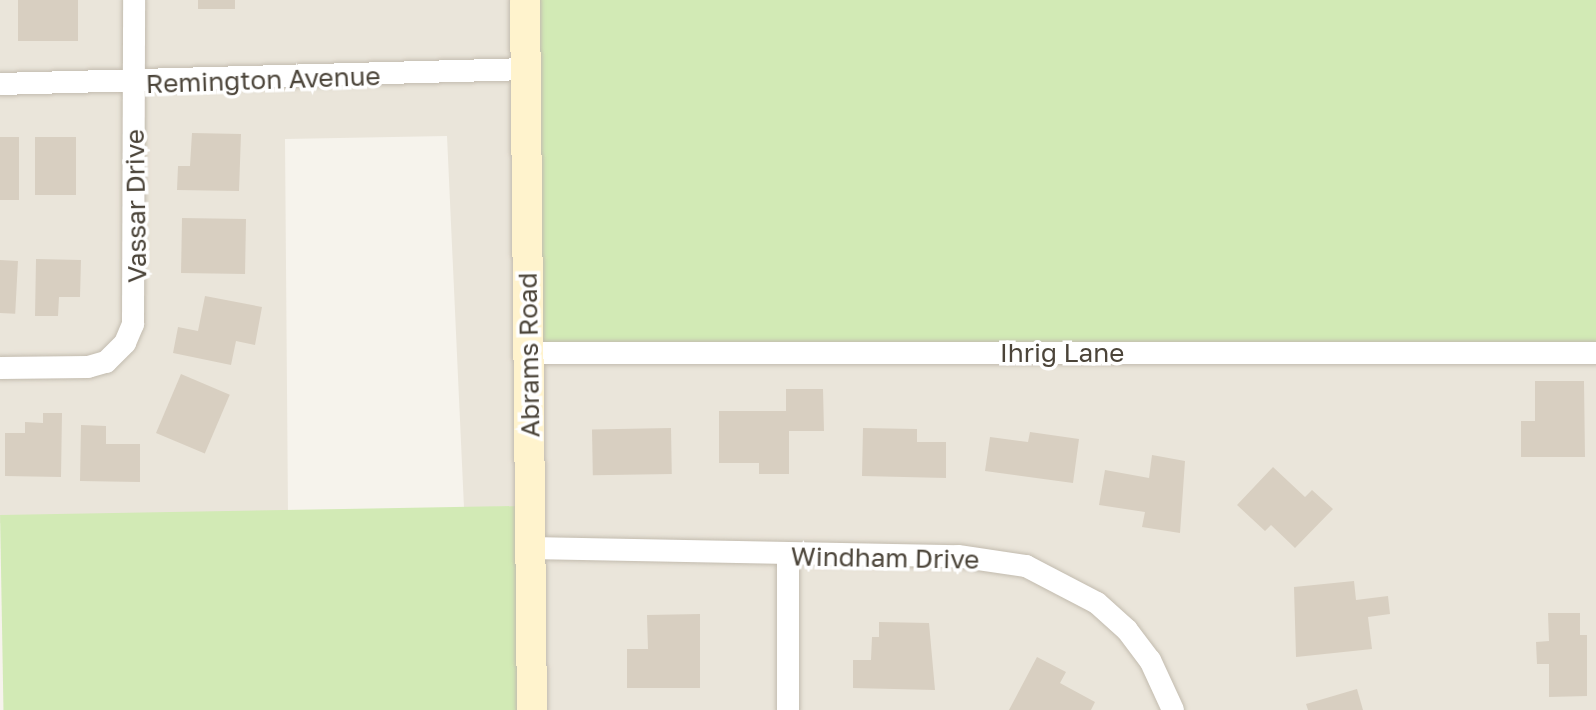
<!DOCTYPE html>
<html>
<head>
<meta charset="utf-8">
<style>
	body { margin:0 }
	#map { position:relative; width:1596px; height:710px; overflow:hidden; background:#f6f3ec; font-family:"Golos Text",sans-serif }
	div>[style] { position:absolute }
	.residential>* { inset:0; background:#eae5da; transform-origin:0 0 }
	.green>* { inset:0; background:#d2eab5; transform-origin:0 0 }
	.building>* { inset:0; background:#d8cfc1; transform-origin:0 0 }
	.roads { filter:drop-shadow(0 0 2px #c2bbae) drop-shadow(0 0 2px #c2bbae) }
	.street>* { height:22px; margin:-11px; padding:0 11px; transform-origin:11px; border-radius:11px; background:#fff }
	.secondary>* { height:30px; margin:-15px; padding:0 15px; transform-origin:15px; border-radius:15px; background:#fff3cd }
	span { translate:-50% -50%; white-space:nowrap; text-align:center; line-height:1.15; -webkit-text-stroke:7px #fff; paint-order:stroke }
	.street-label { font-size:26px; color:#4b4439 }
</style>
</head>
<body>
<div id="map">
	<div class="residential">
		<i style="clip-path:polygon(0 0,513px 0,517px 506px,464px 508px,447px 136px,285px 139px,288px 514px,0 523px)"></i>
		<i style="left:1596px;top:342px;width:368px;height:1055px;rotate:90deg"></i>
	</div>
	<div class="green">
		<i style="left:537px;top:0;width:1059px;height:356px"></i>
		<i style="left:517px;top:506px;width:204px;height:517px;rotate:89deg"></i>
	</div>
	<div class="building">
		<i style="left:18px;top:0;width:60px;height:41px"></i>
		<i style="left:198px;top:0;width:37px;height:9px"></i>
		<i style="clip-path:polygon(192px 133px,241px 134px,239px 191px,177px 190px,178px 166px,190px 166px)"></i>
		<i style="left:0;top:137px;width:19px;height:63px"></i>
		<i style="left:35px;top:137px;width:41px;height:58px"></i>
		<i style="left:182px;top:218px;width:64px;height:55px;rotate:1deg"></i>
		<i style="clip-path:polygon(36px 259px,81px 260px,80px 297px,59px 297px,58px 316px,35px 316px)"></i>
		<i style="left:0;top:260px;width:18px;height:53px;rotate:3deg"></i>
		<i style="clip-path:polygon(205px 296px,262px 307px,255px 345px,236px 341px,231px 365px,173px 353px,178px 327px,198px 331px)"></i>
		<i style="left:181px;top:374px;width:53px;height:64px;rotate:23deg"></i>
		<i style="clip-path:polygon(1535px 381px,1584px 381px,1585px 457px,1521px 457px,1521px 421px,1535px 421px)"></i>
		<i style="clip-path:polygon(786px 389px,823px 389px,824px 431px,789px 431px,789px 474px,759px 474px,759px 463px,719px 463px,719px 411px,786px 411px)"></i>
		<i style="clip-path:polygon(43px 413px,62px 413px,61px 477px,5px 476px,5px 433px,25px 433px,25px 422px,43px 423px)"></i>
		<i style="clip-path:polygon(81px 425px,106px 426px,106px 444px,140px 444px,140px 482px,80px 481px)"></i>
		<i style="left:671px;top:428px;width:46px;height:79px;rotate:89deg"></i>
		<i style="clip-path:polygon(863px 428px,917px 429px,917px 442px,946px 442px,946px 478px,862px 476px)"></i>
		<i style="clip-path:polygon(1030px 432px,1079px 439px,1073px 483px,985px 471px,990px 437px,1028px 442px)"></i>
		<i style="clip-path:polygon(1152px 455px,1185px 461px,1180px 533px,1142px 527px,1145px 512px,1099px 505px,1105px 470px,1149px 478px)"></i>
		<i style="clip-path:polygon(1273px 467px,1305px 497px,1312px 490px,1333px 509px,1295px 548px,1271px 525px,1265px 531px,1237px 505px)"></i>
		<i style="clip-path:polygon(1354px 581px,1356px 600px,1388px 596px,1390px 614px,1368px 617px,1372px 649px,1296px 657px,1294px 587px)"></i>
		<i style="clip-path:polygon(1548px 613px,1580px 613px,1580px 635px,1587px 635px,1587px 696px,1549px 697px,1549px 664px,1537px 664px,1536px 642px,1549px 641px)"></i>
		<i style="clip-path:polygon(700px 614px,700px 688px,627px 688px,627px 649px,648px 649px,647px 615px)"></i>
		<i style="clip-path:polygon(879px 622px,929px 623px,935px 690px,853px 688px,853px 660px,871px 660px,872px 637px,879px 637px)"></i>
		<i style="clip-path:polygon(1037px 657px,1066px 672px,1060px 683px,1095px 702px,1091px 710px,1009px 710px)"></i>
		<i style="clip-path:polygon(1357px 689px,1363px 710px,1308px 710px,1306px 704px)"></i>
	</div>
	<div class="roads">
		<div class="street">
			<i style="left:0;top:84px;width:526px;rotate:-1.63deg"></i>
			<i style="left:529px;top:353px;width:1067px"></i>
			<i style="left:0;top:368px;width:88px;rotate:-0.7deg"></i>
			<i style="left:88px;top:367px;width:19px;rotate:-16deg"></i>
			<i style="left:106px;top:362px;width:27px;rotate:-45deg"></i>
			<i style="left:125px;top:343px;width:21px;rotate:-67deg"></i>
			<i style="left:133px;top:324px;width:324px;rotate:-89.8deg"></i>
			<i style="left:530px;top:548px;width:428px;rotate:1.1deg"></i>
			<i style="left:958px;top:556px;width:69px;rotate:8.4deg"></i>
			<i style="left:1026px;top:566px;width:80px;rotate:27.5deg"></i>
			<i style="left:1097px;top:603px;width:40px;rotate:42deg"></i>
			<i style="left:1127px;top:630px;width:38px;rotate:53deg"></i>
			<i style="left:1150px;top:660px;width:55px;rotate:65.3deg"></i>
			<i style="left:788px;top:557px;width:153px;rotate:90deg"></i>
		</div>
		<div class="secondary">
			<i style="left:525px;top:0;width:710px;rotate:89.44deg"></i>
		</div>
	</div>
	<div class="street-label">
		<span style="left:263px;top:80px;rotate:-2deg">Remington Avenue</span>
		<span style="left:136px;top:206px;rotate:-91deg">Vassar Drive</span>
		<span style="left:1062px;top:353px">Ihrig Lane</span>
		<span style="left:529px;top:355px;rotate:-91deg">Abrams Road</span>
		<span style="left:885px;top:558px;rotate:1deg">Windham Drive</span>
	</div>
</div>
</body>
</html>
